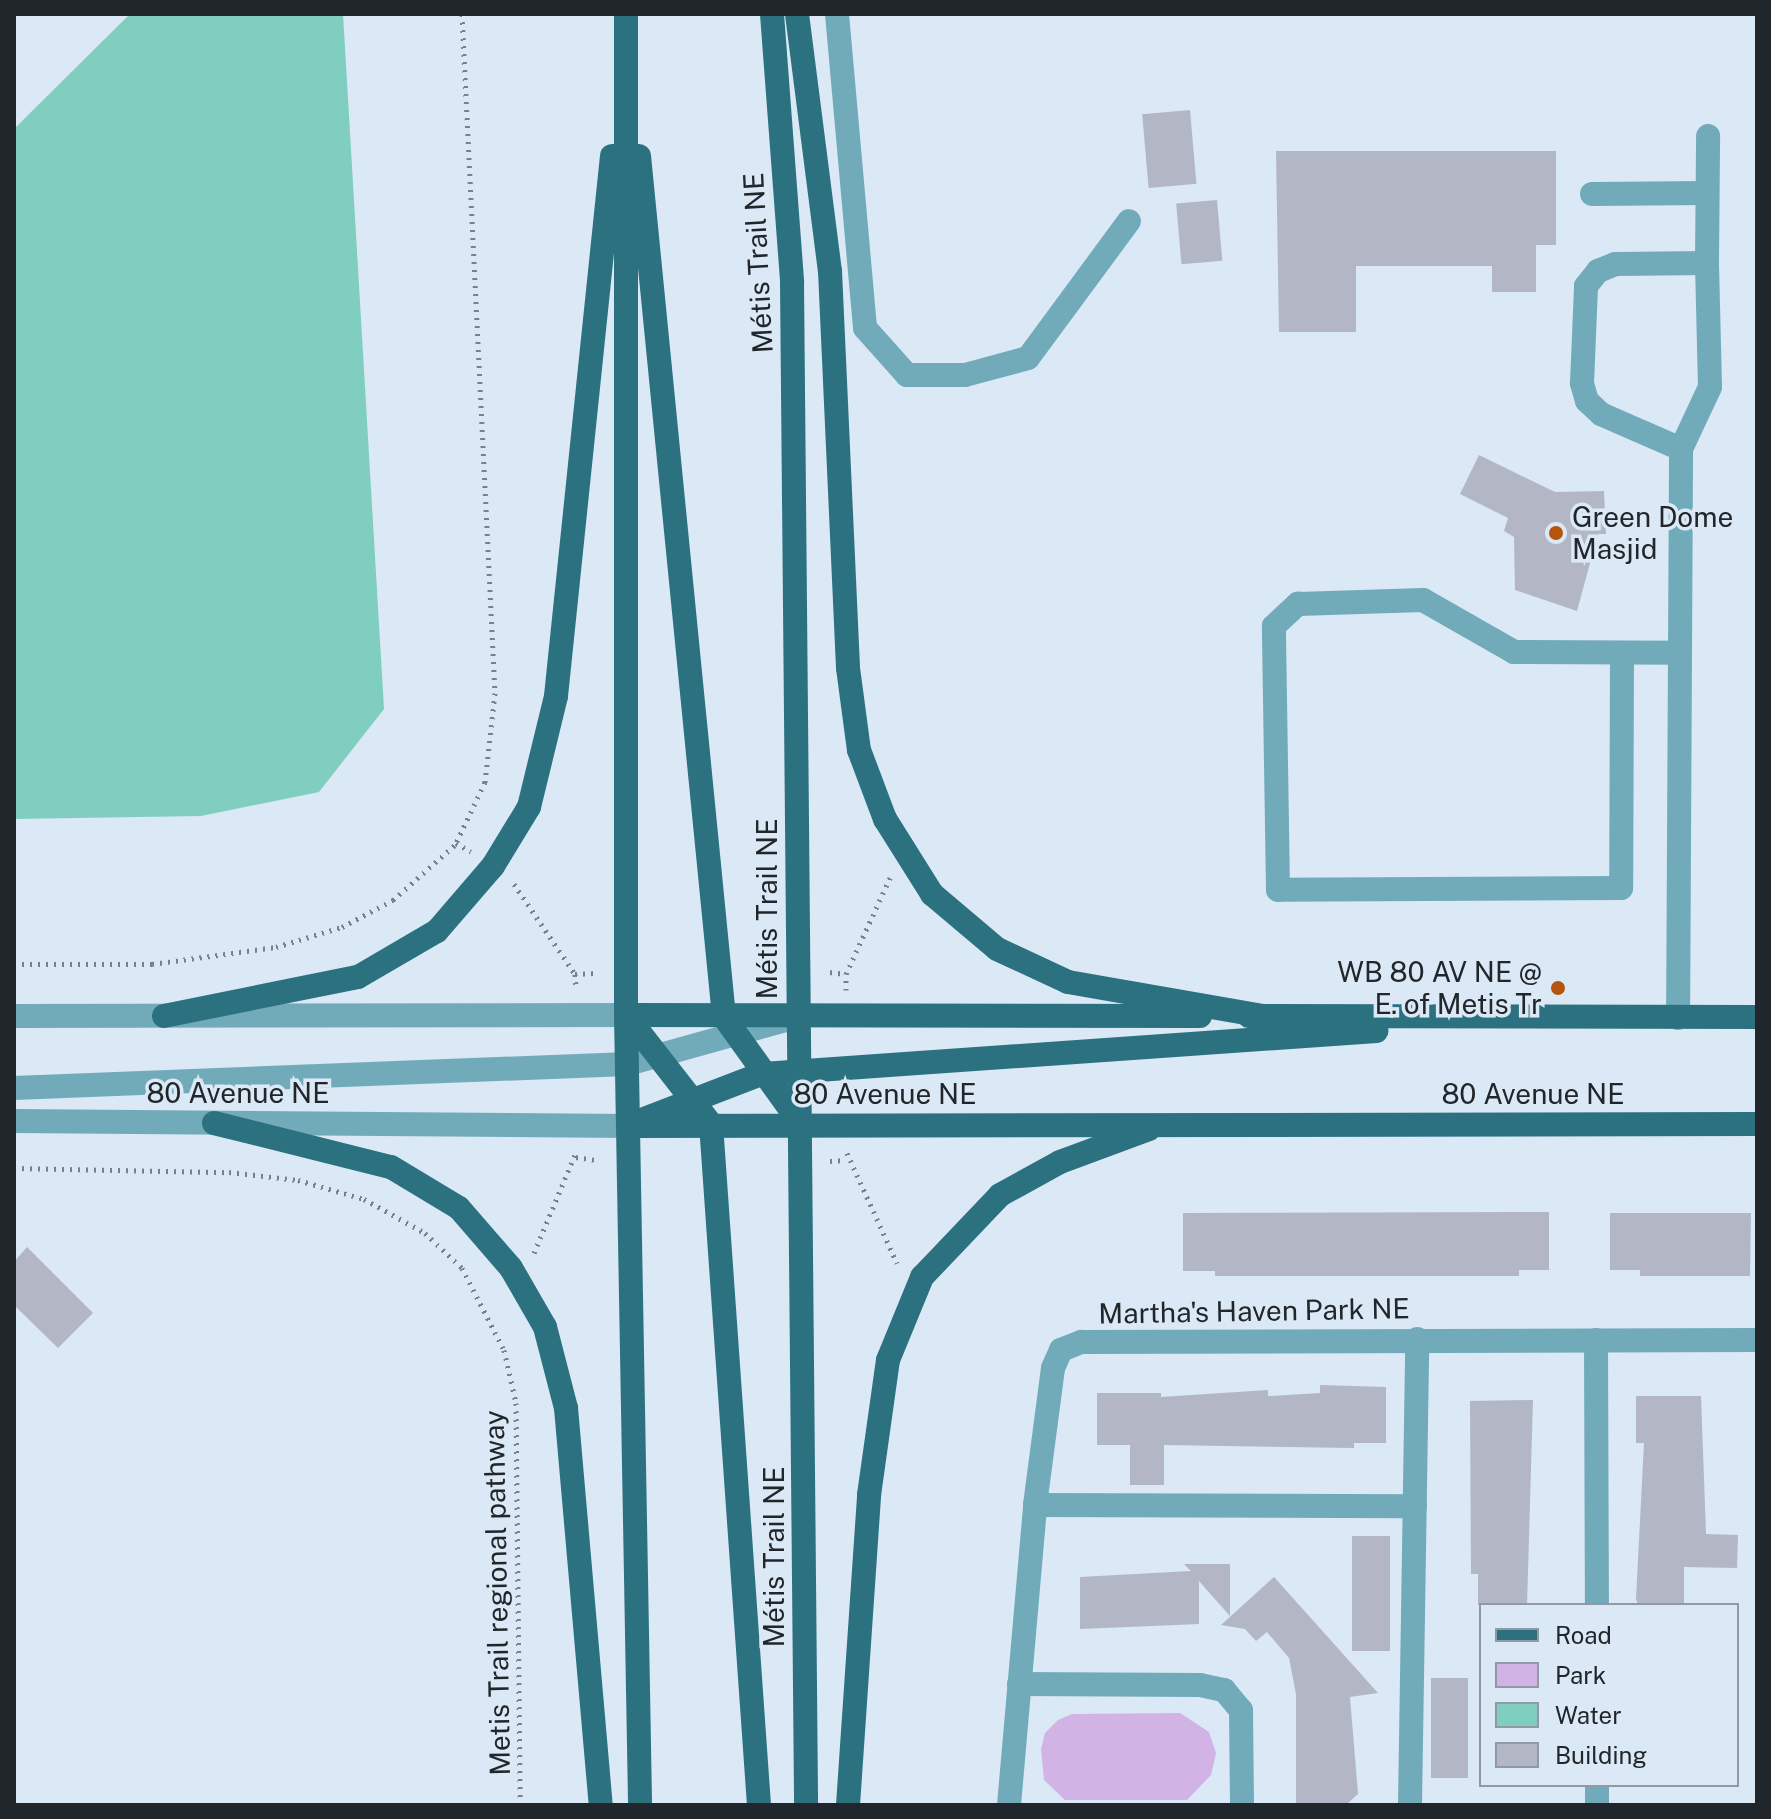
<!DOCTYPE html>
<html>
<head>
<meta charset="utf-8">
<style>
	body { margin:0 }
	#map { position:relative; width:1771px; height:1819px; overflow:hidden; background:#dbe8f5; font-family:"Public Sans",sans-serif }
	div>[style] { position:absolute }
	.green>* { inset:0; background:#d1b3e6 }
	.water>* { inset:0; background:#7fcebf }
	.building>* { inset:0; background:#b3b6c5; transform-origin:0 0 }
	.path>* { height:5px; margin-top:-2.5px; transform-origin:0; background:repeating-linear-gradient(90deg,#788189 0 2px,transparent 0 8px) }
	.minor>* { height:24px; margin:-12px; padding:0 12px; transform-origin:12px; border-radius:12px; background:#71abb9 }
	.major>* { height:24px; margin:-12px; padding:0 12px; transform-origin:12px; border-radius:12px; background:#2c7180 }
	.dots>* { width:22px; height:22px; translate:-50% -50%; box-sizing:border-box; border:4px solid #dbe8f5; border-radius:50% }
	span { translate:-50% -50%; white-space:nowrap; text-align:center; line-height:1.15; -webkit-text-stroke:7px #dbe8f5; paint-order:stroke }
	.street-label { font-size:28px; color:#21262a }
	.poi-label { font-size:28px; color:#21262a }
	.left { translate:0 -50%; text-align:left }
	.right { translate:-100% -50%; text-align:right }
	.frame { position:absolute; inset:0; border:16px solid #21262a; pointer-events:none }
	.legend { position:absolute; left:1479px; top:1603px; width:260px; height:184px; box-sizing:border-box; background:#dbe8f5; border:2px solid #919aa4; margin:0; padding:10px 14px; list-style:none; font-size:24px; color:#21262a }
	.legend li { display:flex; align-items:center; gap:16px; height:40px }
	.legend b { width:40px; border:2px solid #919aa4 }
</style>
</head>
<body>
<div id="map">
	<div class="green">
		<i style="clip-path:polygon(1180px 1713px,1209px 1732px,1216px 1753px,1211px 1775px,1187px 1800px,1065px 1800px,1044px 1780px,1041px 1749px,1045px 1733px,1058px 1720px,1072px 1714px)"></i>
	</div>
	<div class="water">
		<i style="clip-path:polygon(130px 14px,343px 14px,384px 709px,319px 792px,201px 816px,14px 819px,14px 129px)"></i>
	</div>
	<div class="building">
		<i style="left:1190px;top:110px;width:74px;height:48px;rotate:85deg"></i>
		<i style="clip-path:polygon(1276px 151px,1556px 151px,1556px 245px,1536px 245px,1536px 292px,1492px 292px,1492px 266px,1356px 266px,1356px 332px,1279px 332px)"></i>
		<i style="left:1217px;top:200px;width:61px;height:41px;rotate:85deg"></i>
		<i style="clip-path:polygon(1479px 455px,1555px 492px,1604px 491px,1606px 534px,1598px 534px,1577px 611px,1515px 590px,1514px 537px,1504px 531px,1508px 518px,1460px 494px)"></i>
		<i style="clip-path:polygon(1549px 1212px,1549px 1270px,1519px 1270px,1519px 1276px,1215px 1276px,1215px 1271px,1183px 1271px,1183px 1213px)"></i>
		<i style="clip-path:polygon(1610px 1213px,1751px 1213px,1750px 1276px,1640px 1276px,1640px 1270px,1610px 1270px)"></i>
		<i style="clip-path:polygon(27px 1247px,93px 1313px,58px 1348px,14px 1305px,14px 1262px)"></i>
		<i style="clip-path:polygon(1320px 1385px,1386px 1387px,1386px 1443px,1354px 1443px,1354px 1448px,1164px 1445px,1164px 1485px,1130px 1485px,1130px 1445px,1097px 1445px,1097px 1393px,1161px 1393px,1161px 1397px,1268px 1390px,1268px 1396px,1320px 1393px)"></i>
		<i style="clip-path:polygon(1636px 1396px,1701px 1396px,1706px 1534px,1738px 1535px,1737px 1568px,1684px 1567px,1684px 1605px,1638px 1605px,1636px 1599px,1644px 1443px,1636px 1443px)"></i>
		<i style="clip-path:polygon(1533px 1400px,1527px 1605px,1478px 1605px,1478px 1574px,1471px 1574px,1470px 1401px)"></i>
		<i style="left:1352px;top:1536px;width:38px;height:115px"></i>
		<i style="clip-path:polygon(1184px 1564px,1230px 1564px,1230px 1616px,1199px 1581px,1199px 1624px,1080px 1629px,1080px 1577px,1191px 1571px)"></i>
		<i style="clip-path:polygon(1274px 1577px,1378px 1693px,1350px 1697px,1358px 1794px,1347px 1804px,1296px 1804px,1296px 1694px,1289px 1658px,1267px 1632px,1256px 1641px,1245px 1629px,1221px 1625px)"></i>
		<i style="left:1431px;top:1678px;width:37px;height:100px"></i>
	</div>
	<div class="path">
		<i style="left:462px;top:14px;width:680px;rotate:87.22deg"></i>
		<i style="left:495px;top:693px;width:90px;rotate:96.4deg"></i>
		<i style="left:485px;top:782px;width:68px;rotate:115.4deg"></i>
		<i style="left:456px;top:843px;width:17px;rotate:31deg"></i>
		<i style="left:514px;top:884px;width:109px;rotate:55.9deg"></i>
		<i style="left:575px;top:974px;width:13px;rotate:86deg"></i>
		<i style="left:14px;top:964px;width:138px"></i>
		<i style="left:152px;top:964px;width:125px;rotate:-7.8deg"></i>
		<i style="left:276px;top:947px;width:69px;rotate:-16.9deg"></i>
		<i style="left:342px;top:927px;width:58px;rotate:-27.9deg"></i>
		<i style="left:393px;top:900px;width:84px;rotate:-41.6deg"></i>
		<i style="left:830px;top:972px;width:16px;rotate:7deg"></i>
		<i style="left:575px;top:974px;width:20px;rotate:-3deg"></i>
		<i style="left:846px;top:990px;width:16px;rotate:-90deg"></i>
		<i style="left:846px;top:974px;width:106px;rotate:-65.4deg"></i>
		<i style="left:847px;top:1153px;width:121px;rotate:65.6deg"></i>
		<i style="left:576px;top:1157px;width:20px;rotate:9deg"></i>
		<i style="left:830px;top:1161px;width:16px;rotate:-4deg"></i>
		<i style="left:14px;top:1168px;width:215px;rotate:1.1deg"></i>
		<i style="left:229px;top:1172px;width:69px;rotate:6.6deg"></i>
		<i style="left:298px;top:1180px;width:69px;rotate:16.1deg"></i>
		<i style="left:364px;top:1199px;width:70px;rotate:29.1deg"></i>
		<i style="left:425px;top:1233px;width:51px;rotate:43.4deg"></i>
		<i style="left:462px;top:1268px;width:92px;rotate:62.9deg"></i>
		<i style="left:504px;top:1350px;width:54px;rotate:77.2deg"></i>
		<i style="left:516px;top:1403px;width:402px;rotate:89.4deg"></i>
		<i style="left:534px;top:1253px;width:109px;rotate:-67.4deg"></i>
	</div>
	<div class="minor">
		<i style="left:837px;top:14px;width:315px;rotate:84.9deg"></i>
		<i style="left:865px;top:328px;width:63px;rotate:48.2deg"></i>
		<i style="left:907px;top:375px;width:58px"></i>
		<i style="left:965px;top:375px;width:65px;rotate:-15.1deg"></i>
		<i style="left:1028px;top:358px;width:170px;rotate:-53.6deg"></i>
		<i style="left:1592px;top:194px;width:115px;rotate:-0.5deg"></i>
		<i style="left:1681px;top:449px;width:68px;rotate:-64.9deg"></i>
		<i style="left:1710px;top:387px;width:124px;rotate:-91.4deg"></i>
		<i style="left:1622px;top:653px;width:235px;rotate:90.2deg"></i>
		<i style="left:1621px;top:888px;width:343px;rotate:179.7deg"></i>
		<i style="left:1278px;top:890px;width:264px;rotate:-90.9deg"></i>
		<i style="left:1274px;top:626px;width:33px;rotate:-43deg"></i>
		<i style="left:1298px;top:604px;width:125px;rotate:-1.8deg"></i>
		<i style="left:1423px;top:600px;width:105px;rotate:29.7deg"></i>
		<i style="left:1514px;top:652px;width:166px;rotate:0.3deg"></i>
		<i style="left:1680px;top:653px;width:365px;rotate:90.3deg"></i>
		<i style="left:1680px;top:653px;width:204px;rotate:-89.7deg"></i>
		<i style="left:1681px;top:449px;width:87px;rotate:-156.4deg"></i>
		<i style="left:1601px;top:414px;width:19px;rotate:-137deg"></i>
		<i style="left:1587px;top:401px;width:19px;rotate:-106deg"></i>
		<i style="left:1582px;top:383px;width:97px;rotate:-87.6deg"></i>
		<i style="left:1586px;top:286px;width:19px;rotate:-51deg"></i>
		<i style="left:1598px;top:271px;width:18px;rotate:-22deg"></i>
		<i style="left:1615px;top:264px;width:92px;rotate:-0.6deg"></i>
		<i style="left:1707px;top:263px;width:127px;rotate:-89.5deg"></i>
		<i style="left:14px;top:1016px;width:612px;rotate:-0.09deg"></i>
		<i style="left:14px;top:1088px;width:614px;rotate:-2.24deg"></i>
		<i style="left:628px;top:1064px;width:167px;rotate:-15.6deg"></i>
		<i style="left:14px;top:1121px;width:615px;rotate:0.47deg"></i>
		<i style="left:1596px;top:1340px;width:265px;rotate:89.8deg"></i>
		<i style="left:1035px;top:1505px;width:380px;rotate:0.2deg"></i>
		<i style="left:1019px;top:1684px;width:181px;rotate:0.3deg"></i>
		<i style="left:1200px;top:1685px;width:25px;rotate:12deg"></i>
		<i style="left:1224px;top:1690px;width:26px;rotate:50deg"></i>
		<i style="left:1241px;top:1710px;width:95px;rotate:89.4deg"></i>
		<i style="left:1597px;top:1785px;width:20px;rotate:90deg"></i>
		<i style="left:1009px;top:1805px;width:301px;rotate:-85deg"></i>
		<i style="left:1035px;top:1505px;width:138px;rotate:-82.5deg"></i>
		<i style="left:1053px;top:1368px;width:20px;rotate:-66deg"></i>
		<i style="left:1061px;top:1350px;width:22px;rotate:-22deg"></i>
		<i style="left:1081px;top:1342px;width:676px;rotate:-0.17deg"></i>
		<i style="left:1410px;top:1805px;width:466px;rotate:-89.1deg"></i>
	</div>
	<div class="major">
		<i style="left:626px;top:14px;width:1001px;rotate:90deg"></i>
		<i style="left:626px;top:1015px;width:790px;rotate:88.98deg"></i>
		<i style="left:772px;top:14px;width:269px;rotate:85.7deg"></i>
		<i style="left:792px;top:282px;width:1523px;rotate:89.47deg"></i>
		<i style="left:797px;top:14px;width:259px;rotate:82.7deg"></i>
		<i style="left:830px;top:271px;width:397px;rotate:87.4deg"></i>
		<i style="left:848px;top:668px;width:83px;rotate:82.4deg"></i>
		<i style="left:859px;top:750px;width:74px;rotate:69.4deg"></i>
		<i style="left:885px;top:819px;width:89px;rotate:57.9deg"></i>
		<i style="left:932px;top:894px;width:85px;rotate:40.2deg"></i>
		<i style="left:997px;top:949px;width:78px;rotate:24.9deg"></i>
		<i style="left:1068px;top:982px;width:198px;rotate:9.9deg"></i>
		<i style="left:639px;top:156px;width:865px;rotate:84.36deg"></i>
		<i style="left:724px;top:1017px;width:132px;rotate:54.3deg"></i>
		<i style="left:626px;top:1015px;width:574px;rotate:0.1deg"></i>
		<i style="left:626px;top:1015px;width:138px;rotate:52.1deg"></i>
		<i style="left:711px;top:1124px;width:683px;rotate:85.97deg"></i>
		<i style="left:164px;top:1016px;width:198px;rotate:-11.4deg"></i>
		<i style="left:358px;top:977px;width:91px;rotate:-30.2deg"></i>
		<i style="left:437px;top:931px;width:86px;rotate:-49.3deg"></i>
		<i style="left:493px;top:866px;width:69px;rotate:-58.6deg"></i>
		<i style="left:529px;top:807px;width:114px;rotate:-76.3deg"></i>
		<i style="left:556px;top:696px;width:543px;rotate:-84.08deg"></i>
		<i style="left:1249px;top:1016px;width:508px;rotate:0.11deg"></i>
		<i style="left:639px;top:1121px;width:131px;rotate:-21.1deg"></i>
		<i style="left:761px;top:1074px;width:617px;rotate:-4deg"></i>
		<i style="left:214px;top:1123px;width:182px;rotate:14deg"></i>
		<i style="left:391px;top:1167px;width:79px;rotate:31.1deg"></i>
		<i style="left:459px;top:1208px;width:79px;rotate:49.1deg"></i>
		<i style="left:511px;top:1268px;width:68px;rotate:60deg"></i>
		<i style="left:545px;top:1327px;width:84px;rotate:75.5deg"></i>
		<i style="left:566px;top:1408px;width:399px;rotate:85deg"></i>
		<i style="left:629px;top:1126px;width:1128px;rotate:-0.1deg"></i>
		<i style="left:848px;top:1805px;width:311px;rotate:-86.1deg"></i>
		<i style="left:869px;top:1495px;width:136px;rotate:-82deg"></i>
		<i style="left:888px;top:1360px;width:90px;rotate:-67.7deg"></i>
		<i style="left:922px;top:1277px;width:113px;rotate:-46.4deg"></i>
		<i style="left:1000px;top:1195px;width:68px;rotate:-28.8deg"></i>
		<i style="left:1060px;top:1162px;width:95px;rotate:-20.3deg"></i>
	</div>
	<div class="dots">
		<i style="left:1556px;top:533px;background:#b4540e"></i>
		<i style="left:1558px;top:988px;background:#b4540e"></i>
	</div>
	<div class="street-label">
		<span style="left:758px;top:263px;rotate:-93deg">Métis Trail NE</span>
		<span style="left:767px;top:909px;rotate:-90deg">Métis Trail NE</span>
		<span style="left:238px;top:1093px">80 Avenue NE</span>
		<span style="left:885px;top:1094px">80 Avenue NE</span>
		<span style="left:1533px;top:1094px">80 Avenue NE</span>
		<span style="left:1254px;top:1311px;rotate:-1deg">Martha's Haven Park NE</span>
		<span style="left:774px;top:1557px;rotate:-90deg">Métis Trail NE</span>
		<span style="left:497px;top:1593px;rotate:-91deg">Metis Trail regional pathway</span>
	</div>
	<div class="poi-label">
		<span class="left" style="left:1572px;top:533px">Green Dome<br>Masjid</span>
		<span class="right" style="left:1542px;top:988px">WB 80 AV NE @<br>E. of Metis Tr</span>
	</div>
	<div class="frame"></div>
	<ul class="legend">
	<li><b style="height:10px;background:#2c7180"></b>Road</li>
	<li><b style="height:22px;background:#d1b3e6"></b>Park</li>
	<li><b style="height:22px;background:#7fcebf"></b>Water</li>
	<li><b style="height:22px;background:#b3b6c5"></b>Building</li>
	</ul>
</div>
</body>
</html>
